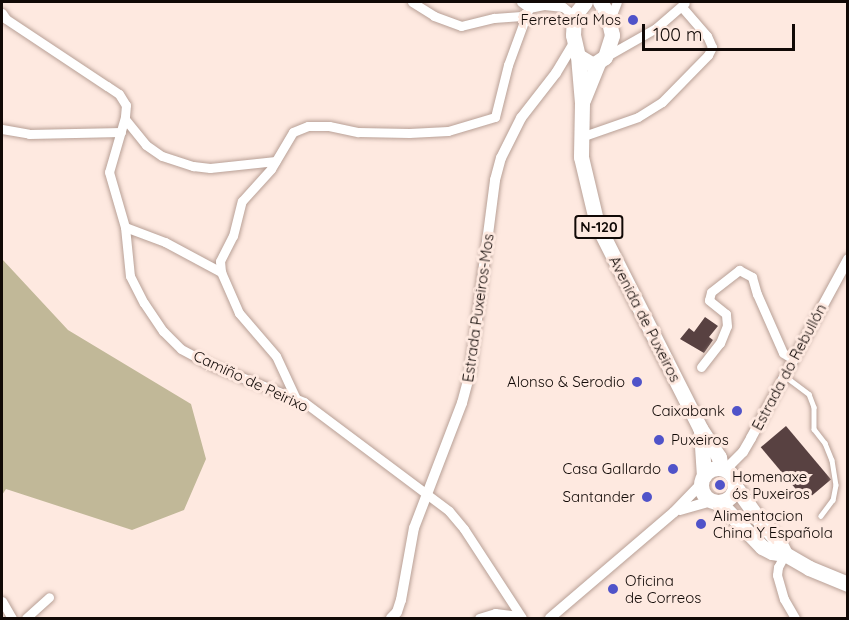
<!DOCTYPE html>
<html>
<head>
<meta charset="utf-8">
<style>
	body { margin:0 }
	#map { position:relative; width:849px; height:620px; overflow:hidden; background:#fee9e0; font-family:Quicksand,sans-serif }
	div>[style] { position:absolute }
	.forest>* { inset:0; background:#c1b898 }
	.building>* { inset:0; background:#584141; transform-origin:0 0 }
	.roads { filter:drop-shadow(0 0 2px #b8a096) drop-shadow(0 0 2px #b8a096) }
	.service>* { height:4.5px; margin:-2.25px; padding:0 2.25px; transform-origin:2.25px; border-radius:2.25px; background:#fff }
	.minor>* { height:9px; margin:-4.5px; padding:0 4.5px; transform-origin:4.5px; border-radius:4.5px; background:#fff }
	.tertiary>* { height:10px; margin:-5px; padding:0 5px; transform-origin:5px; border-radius:5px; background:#fff }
	.trunk>* { height:15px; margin:-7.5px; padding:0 7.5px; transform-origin:7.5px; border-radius:7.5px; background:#fff }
	.trunk>.ring { margin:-7.5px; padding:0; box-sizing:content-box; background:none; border:15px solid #fff; border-radius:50% }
	.dots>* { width:16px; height:16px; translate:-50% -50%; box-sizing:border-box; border:3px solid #fee9e0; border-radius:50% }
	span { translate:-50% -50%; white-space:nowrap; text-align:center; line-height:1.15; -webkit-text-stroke:6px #fee9e0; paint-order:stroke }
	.shield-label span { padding:2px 4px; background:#fee9e0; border:2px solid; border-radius:4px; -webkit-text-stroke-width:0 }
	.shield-label { font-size:14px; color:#110906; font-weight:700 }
	.poi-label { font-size:15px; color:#110906 }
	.right { translate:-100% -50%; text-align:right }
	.left { translate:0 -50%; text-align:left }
	.street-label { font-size:15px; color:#110906 }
	.frame { position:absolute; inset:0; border:3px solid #110906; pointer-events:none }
	.scale { position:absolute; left:642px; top:24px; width:153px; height:27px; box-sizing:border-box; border:3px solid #110906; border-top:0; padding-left:8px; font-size:18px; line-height:21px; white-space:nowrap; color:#110906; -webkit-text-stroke:4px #fee9e0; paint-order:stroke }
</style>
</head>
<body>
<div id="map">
	<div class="forest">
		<i style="clip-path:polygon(2px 259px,68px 330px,191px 404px,206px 459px,184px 510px,132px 530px,6px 489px,2px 495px)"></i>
	</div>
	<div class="building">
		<i style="clip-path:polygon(705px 317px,718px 326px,709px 337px,713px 340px,704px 353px,680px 339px,689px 328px,694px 332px)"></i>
		<i style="left:786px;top:426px;width:70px;height:33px;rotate:50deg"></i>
	</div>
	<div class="roads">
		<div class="service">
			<i style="left:785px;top:376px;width:30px;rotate:37deg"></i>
			<i style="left:809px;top:394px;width:14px;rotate:69deg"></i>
			<i style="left:814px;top:407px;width:22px;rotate:90deg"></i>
			<i style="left:814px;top:429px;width:18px;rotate:52deg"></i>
			<i style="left:825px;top:443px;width:18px;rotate:68deg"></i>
			<i style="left:832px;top:460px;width:25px;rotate:81deg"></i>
			<i style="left:836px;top:485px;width:15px;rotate:101deg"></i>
			<i style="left:833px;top:500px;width:20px;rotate:127deg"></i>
		</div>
		<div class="minor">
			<i style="left:412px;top:2px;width:26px;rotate:32deg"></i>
			<i style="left:434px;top:16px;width:29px;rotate:20deg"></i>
			<i style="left:461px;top:26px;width:34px;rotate:-14deg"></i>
			<i style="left:494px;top:18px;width:31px;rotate:-4deg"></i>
			<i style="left:534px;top:2px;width:8px;rotate:130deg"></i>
			<i style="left:529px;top:8px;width:15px;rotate:-11deg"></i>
			<i style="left:544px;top:5px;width:19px;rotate:6deg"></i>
			<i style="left:563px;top:7px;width:14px;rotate:39deg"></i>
			<i style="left:2px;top:13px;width:7px;rotate:56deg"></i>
			<i style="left:6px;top:19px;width:121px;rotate:33.6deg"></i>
			<i style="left:107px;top:86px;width:14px;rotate:34deg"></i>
			<i style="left:119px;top:94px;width:13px;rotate:58deg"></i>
			<i style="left:126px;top:105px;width:12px;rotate:95deg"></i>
			<i style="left:125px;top:117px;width:57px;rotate:106.2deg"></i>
			<i style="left:109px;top:172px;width:57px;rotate:73.8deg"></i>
			<i style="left:125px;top:227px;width:49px;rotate:84.2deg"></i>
			<i style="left:130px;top:276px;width:30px;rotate:63deg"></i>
			<i style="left:144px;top:303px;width:34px;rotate:56deg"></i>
			<i style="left:163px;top:331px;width:25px;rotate:45deg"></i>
			<i style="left:181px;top:349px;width:34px;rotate:28deg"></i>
			<i style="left:211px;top:365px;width:100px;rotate:21.7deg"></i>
			<i style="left:304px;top:402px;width:181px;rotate:36.9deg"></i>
			<i style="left:449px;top:511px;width:23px;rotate:50deg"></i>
			<i style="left:464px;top:529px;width:106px;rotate:56.9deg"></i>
			<i style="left:610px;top:20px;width:19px;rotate:-69deg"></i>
			<i style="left:605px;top:57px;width:59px;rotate:-29.6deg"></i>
			<i style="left:656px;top:28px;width:38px;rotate:-41deg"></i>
			<i style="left:125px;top:119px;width:33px;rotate:51deg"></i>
			<i style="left:146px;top:145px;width:19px;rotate:35deg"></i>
			<i style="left:162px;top:156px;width:33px;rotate:18deg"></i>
			<i style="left:193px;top:166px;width:17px;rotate:7deg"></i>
			<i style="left:210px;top:168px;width:66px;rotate:-6.1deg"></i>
			<i style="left:2px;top:129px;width:27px;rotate:10deg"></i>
			<i style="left:29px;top:134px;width:92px;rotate:-1.2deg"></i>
			<i style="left:581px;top:137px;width:60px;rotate:-19.3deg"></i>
			<i style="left:638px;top:117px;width:28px;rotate:-32deg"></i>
			<i style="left:662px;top:102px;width:66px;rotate:-45.6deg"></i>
			<i style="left:708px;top:55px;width:9px;rotate:-63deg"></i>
			<i style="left:712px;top:47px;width:12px;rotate:-114deg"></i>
			<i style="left:707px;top:36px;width:38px;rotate:-131deg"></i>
			<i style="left:125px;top:227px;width:43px;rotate:20.6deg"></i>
			<i style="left:165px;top:242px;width:64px;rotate:28.2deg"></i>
			<i style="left:701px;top:367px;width:31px;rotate:-52deg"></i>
			<i style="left:720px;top:343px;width:18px;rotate:-68deg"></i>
			<i style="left:727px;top:326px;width:12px;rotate:-95deg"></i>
			<i style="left:726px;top:314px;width:22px;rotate:-141deg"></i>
			<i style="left:709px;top:300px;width:8px;rotate:-76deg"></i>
			<i style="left:711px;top:292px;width:36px;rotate:-38deg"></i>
			<i style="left:739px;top:270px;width:15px;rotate:28deg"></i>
			<i style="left:752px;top:277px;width:18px;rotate:74deg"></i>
			<i style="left:757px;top:294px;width:64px;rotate:66.2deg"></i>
			<i style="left:783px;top:353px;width:12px;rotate:31deg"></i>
			<i style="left:296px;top:399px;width:47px;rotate:-114.9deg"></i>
			<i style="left:276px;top:356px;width:57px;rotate:-130.7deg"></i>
			<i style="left:239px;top:313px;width:45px;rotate:-113.7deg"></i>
			<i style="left:221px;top:272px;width:11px;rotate:-95deg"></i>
			<i style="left:220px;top:261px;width:28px;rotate:-63deg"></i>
			<i style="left:233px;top:236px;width:36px;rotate:-76deg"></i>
			<i style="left:242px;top:201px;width:43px;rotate:-47.8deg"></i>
			<i style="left:271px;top:169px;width:43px;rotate:-59.3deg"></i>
			<i style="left:293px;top:132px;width:16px;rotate:-22deg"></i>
			<i style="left:308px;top:126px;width:21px"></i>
			<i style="left:329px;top:126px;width:30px;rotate:12deg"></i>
			<i style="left:358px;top:132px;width:51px;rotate:1.1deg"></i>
			<i style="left:409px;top:133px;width:39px;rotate:-3deg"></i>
			<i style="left:448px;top:131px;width:49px;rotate:-16.6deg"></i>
			<i style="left:495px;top:117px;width:54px;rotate:-76deg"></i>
			<i style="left:508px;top:65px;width:61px;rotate:-69.8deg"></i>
			<i style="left:529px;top:8px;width:10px;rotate:-143deg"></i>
			<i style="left:785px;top:554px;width:15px;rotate:118deg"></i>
			<i style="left:778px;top:567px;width:8px;rotate:97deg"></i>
			<i style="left:777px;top:575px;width:25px;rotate:74deg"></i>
			<i style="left:784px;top:599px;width:22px;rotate:60deg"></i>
			<i style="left:2px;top:601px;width:20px;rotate:60deg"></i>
			<i style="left:26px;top:618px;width:31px;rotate:-42deg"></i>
			<i style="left:479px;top:618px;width:17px;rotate:-17deg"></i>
			<i style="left:495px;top:613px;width:24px;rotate:7deg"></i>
		</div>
		<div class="tertiary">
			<i style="left:725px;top:470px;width:25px;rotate:-45deg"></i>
			<i style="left:743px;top:452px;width:16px;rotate:-60deg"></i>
			<i style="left:751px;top:438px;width:204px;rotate:-61.5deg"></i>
			<i style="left:680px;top:510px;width:33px;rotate:-16deg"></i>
			<i style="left:391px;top:618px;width:8px;rotate:-45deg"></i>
			<i style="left:397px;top:612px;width:13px;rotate:-72deg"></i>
			<i style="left:401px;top:600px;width:73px;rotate:-79.8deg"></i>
			<i style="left:414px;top:528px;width:134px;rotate:-69deg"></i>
			<i style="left:462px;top:403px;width:31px;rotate:-75deg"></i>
			<i style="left:470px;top:373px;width:195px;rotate:-82.6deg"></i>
			<i style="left:495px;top:180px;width:23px;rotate:-75deg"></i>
			<i style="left:501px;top:158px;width:45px;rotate:-63.4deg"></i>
			<i style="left:521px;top:118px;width:57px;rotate:-52.1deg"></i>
			<i style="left:556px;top:73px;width:35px;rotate:-59deg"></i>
			<i style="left:550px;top:618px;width:163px;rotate:-40.5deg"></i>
			<i style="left:674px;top:512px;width:39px;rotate:-46deg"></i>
		</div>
		<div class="trunk">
			<i style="left:585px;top:2px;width:18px;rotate:128deg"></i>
			<i style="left:574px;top:16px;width:19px;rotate:93deg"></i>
			<i style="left:573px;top:35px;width:22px;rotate:77deg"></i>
			<i style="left:578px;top:56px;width:17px;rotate:31deg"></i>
			<i style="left:593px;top:65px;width:14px;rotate:-34deg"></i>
			<i style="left:605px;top:57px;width:23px;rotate:-72deg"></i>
			<i style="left:612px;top:35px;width:23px;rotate:-103deg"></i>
			<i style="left:607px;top:13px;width:13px;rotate:-122deg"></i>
			<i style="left:578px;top:56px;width:47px;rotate:85.1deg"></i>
			<i style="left:582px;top:103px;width:54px;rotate:91.1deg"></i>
			<i style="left:581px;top:157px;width:69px;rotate:76.6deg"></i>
			<i style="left:597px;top:224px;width:229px;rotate:63.2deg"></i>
			<i style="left:700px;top:428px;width:35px;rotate:57deg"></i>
			<i style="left:719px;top:457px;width:11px;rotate:80deg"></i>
			<i style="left:583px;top:100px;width:40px;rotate:-68deg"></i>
			<i style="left:701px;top:431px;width:45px;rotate:86.2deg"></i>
			<i class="ring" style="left:701px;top:468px;width:19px;height:19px"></i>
			<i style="left:735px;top:486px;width:43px;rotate:54.5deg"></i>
			<i style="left:760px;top:521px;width:30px;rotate:49deg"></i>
			<i style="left:780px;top:544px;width:11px;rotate:63deg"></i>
			<i style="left:719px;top:502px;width:62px;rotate:46.3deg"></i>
			<i style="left:762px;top:547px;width:11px;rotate:27deg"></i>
			<i style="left:772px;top:552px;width:13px;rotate:9deg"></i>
			<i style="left:785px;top:554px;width:28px;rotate:30deg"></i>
			<i style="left:809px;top:568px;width:42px;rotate:22.3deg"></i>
		</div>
	</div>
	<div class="dots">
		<i style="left:633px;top:20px;background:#5053c9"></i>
		<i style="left:637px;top:382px;background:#5053c9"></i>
		<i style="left:737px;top:411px;background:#5053c9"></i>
		<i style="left:659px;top:440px;background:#5053c9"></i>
		<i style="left:673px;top:469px;background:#5053c9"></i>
		<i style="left:720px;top:485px;background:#5053c9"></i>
		<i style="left:647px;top:497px;background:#5053c9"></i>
		<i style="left:701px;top:524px;background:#5053c9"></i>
		<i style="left:613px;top:589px;background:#5053c9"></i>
	</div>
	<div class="shield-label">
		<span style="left:599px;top:227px">N-120</span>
	</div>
	<div class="poi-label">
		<span class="right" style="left:621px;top:20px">Ferretería Mos</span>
		<span class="right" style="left:625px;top:382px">Alonso &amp; Serodio</span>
		<span class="right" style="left:725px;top:411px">Caixabank</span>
		<span class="left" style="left:671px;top:440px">Puxeiros</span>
		<span class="right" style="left:661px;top:469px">Casa Gallardo</span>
		<span class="left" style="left:732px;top:485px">Homenaxe<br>ós Puxeiros</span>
		<span class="right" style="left:635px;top:497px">Santander</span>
		<span class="left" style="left:713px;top:524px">Alimentacion<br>China Y Española</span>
		<span class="left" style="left:625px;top:589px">Oficina<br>de Correos</span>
	</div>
	<div class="street-label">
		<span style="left:478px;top:308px;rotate:-82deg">Estrada Puxeiros-Mos</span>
		<span style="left:645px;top:319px;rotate:63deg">Avenida de Puxeiros</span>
		<span style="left:789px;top:367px;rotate:-62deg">Estrada do Rebullón</span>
		<span style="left:251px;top:381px;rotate:25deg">Camiño de Peirixo</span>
	</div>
	<div class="frame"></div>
	<div class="scale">100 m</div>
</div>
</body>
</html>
